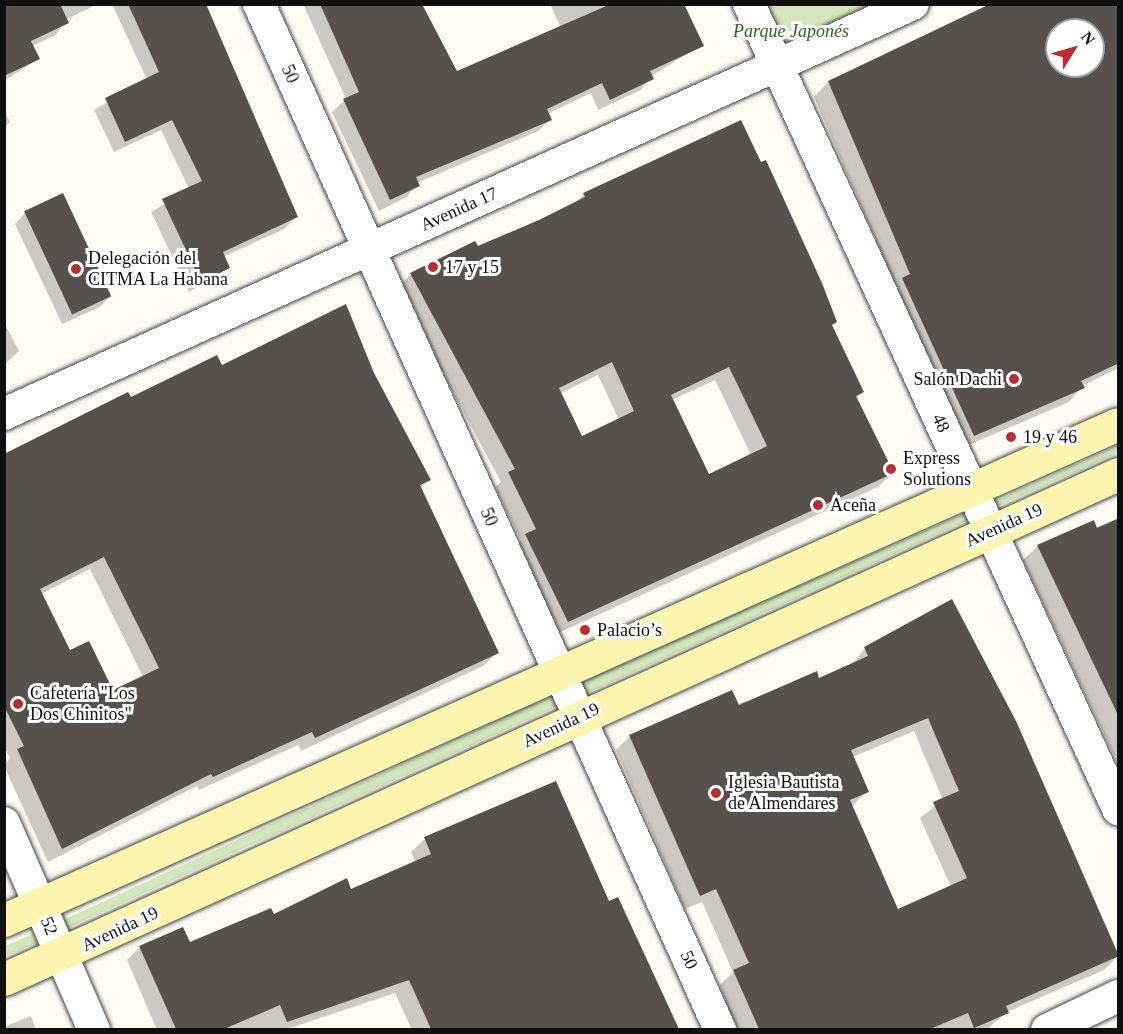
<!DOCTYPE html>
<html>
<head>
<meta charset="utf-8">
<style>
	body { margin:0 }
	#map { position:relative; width:1123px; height:1034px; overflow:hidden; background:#fefcf2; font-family:Georgia,serif }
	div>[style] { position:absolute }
	.green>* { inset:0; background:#d2e8bc }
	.shadow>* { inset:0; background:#0003 }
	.building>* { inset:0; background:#57514c; transform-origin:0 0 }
	.roads { filter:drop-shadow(0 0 2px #424242) drop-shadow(0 0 2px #424242) }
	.street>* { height:32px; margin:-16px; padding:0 16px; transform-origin:16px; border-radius:16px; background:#fff }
	.secondary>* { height:33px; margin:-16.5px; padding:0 16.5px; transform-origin:16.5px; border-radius:16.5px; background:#fbf5b0 }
	.dots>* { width:16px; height:16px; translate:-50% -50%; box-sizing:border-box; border:3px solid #fff; border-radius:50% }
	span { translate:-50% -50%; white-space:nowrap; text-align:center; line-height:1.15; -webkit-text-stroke:6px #fff; paint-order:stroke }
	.park-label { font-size:18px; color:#2e6422; font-style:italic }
	.street-label { font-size:18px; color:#0f0f0f }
	.poi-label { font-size:18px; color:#0f0f0f }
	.left { translate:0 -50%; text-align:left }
	.right { translate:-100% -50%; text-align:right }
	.frame { position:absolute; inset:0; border:6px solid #0f0f0f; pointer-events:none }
	.north { position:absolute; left:1045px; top:18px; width:60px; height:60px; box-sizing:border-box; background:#fff; border:2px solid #9f9f9f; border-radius:50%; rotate:53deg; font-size:16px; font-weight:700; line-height:24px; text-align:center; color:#0f0f0f }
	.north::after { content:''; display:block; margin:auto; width:21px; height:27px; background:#b92d30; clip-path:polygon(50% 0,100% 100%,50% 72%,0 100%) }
</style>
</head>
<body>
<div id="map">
	<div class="green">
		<i style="clip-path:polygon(749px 5px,913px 5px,777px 66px)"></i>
		<i style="clip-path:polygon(1118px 445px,1118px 453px,994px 508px,991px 503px)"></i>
		<i style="clip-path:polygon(968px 512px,971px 519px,583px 695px,577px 683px)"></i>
		<i style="clip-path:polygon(555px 694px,560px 705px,65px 929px,61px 921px)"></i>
		<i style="clip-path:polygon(38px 932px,42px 941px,5px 956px,5px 946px)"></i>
	</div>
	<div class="shadow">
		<i style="clip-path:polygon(4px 4px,98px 4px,65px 20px,56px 35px,32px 46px,38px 59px,4px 81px)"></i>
		<i style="clip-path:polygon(112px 4px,205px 4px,296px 217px,284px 229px,223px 257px,229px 268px,189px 292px,151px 212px,189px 189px,161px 130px,114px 152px,94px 110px,147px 80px)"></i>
		<i style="clip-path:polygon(303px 4px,421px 4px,456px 73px,560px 26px,550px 4px,682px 4px,702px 45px,651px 76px,641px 90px,598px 110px,591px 93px,547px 114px,550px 120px,538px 131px,417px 183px,407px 197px,379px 211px,332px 112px,346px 99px)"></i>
		<i style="clip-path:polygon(evenodd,1118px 4px,1118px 368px,1082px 386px,1069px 402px,959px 449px,889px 293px,896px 286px,814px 97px,828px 82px,924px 39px,1118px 4px,1057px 30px,1093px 30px,1093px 66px,1057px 66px,1057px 30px)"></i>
		<i style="clip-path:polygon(4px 111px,10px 122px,4px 127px)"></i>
		<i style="clip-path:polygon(evenodd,741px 122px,836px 322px,831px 326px,863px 392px,855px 399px,892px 473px,878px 487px,554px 635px,512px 549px,521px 540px,495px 487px,501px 482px,397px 288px,410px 275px,475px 243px,477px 248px,574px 204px,583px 195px,741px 122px,598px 375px,619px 420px,581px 438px,559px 394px,598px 375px,741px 122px,715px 380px,751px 455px,708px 476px,672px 400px,715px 380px)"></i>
		<i style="clip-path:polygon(25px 213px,110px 296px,100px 307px,62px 324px,15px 224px)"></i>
		<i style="clip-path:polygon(4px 322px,19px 351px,4px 365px)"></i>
		<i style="clip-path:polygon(evenodd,221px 367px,373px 374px,430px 479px,420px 489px,497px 653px,483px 666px,301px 751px,298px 745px,199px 790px,197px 786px,48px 862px,4px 766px,10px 758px,4px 747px,4px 458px,130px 399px,221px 367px,90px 569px,143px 677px,112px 692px,69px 652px,41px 594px,90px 569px)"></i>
		<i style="clip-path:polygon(1118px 520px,1118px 764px,1023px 560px,1038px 546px)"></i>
		<i style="clip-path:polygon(evenodd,951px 601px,1118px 956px,1104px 970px,1007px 1012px,986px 1030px,736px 1030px,720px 985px,733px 972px,702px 902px,685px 909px,616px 750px,630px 736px,819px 680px,852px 665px,865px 648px,951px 601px,914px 731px,943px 800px,920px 818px,951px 887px,897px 911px,851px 807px,868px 791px,853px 757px,914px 731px)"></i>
		<i style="clip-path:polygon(425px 839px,608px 903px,638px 942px,675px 1030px,412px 1030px,395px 993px,284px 1030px,157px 1030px,127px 960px,140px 947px,189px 944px,351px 891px,416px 863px,411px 852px)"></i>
		<i style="clip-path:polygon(31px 1016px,36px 1030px,4px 1030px,4px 1027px)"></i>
	</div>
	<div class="building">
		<i style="clip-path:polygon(4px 4px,60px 4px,69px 23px,31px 41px,40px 59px,4px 76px)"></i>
		<i style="clip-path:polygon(128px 4px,206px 4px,298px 217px,223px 252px,230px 268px,201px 282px,162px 199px,202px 181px,172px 120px,125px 142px,105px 98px,159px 72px)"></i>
		<i style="clip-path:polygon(320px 4px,422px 4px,457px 71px,611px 4px,684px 4px,704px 46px,650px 71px,654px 79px,610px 100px,602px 83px,547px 109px,552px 120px,416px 177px,420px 186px,390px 200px,343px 99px,359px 92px)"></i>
		<i style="clip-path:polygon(evenodd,990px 4px,1119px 4px,1119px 363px,1081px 381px,1085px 388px,974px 436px,902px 278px,910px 274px,828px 81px,990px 4px,1057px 30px,1093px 30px,1093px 66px,1057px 66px,1057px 30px)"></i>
		<i style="clip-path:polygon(evenodd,741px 120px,761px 162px,766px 160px,822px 283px,837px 322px,832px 325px,864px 392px,856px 396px,894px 473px,568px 622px,525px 534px,536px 529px,508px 472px,515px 469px,410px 273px,475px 241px,478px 246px,539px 220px,585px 197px,583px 193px,741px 120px,612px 362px,634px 411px,582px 436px,559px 388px,612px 362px,741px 120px,729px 367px,767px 446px,709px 474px,671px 395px,729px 367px)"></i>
		<i style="left:63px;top:193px;width:114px;height:43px;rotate:65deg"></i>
		<i style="clip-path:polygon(evenodd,346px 304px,374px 373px,431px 480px,420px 485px,499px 653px,315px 738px,312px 732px,213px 777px,211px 774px,62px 849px,17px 749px,24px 746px,4px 706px,4px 454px,128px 392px,131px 397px,217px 355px,222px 365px,346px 304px,104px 557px,159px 668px,113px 690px,89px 641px,70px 650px,40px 589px,104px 557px)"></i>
		<i style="clip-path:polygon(1119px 518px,1119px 717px,1037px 545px,1094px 520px,1097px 528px)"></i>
		<i style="clip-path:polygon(evenodd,952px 599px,1016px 721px,1119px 956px,1006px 1006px,1009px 1013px,974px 1028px,968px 1013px,930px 1029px,759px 1029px,733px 970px,749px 963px,716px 889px,700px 896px,629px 735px,732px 690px,739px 705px,817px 671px,819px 678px,868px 656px,864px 647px,952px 599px,928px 718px,959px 791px,933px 802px,967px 878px,898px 909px,850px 800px,869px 792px,851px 750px,928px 718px)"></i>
		<i style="clip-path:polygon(556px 781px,609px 901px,618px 897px,679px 1029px,431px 1029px,409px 980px,287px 1022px,280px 1005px,224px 1029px,176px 1029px,139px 946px,183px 927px,190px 942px,271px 908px,274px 914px,347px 878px,351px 889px,431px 854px,424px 837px)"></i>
	</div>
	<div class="roads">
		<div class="street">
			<i style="left:259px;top:4px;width:1125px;rotate:65.8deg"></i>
			<i style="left:749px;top:4px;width:886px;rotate:65.37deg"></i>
			<i style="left:4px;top:414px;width:997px;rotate:-24.28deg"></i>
			<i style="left:4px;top:823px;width:226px;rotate:66.5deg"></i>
			<i style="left:1047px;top:1030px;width:79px;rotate:-25.6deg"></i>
		</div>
		<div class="secondary">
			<i style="left:4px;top:920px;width:1219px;rotate:-24deg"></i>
			<i style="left:4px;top:979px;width:1223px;rotate:-24.39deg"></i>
		</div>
	</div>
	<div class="dots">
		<i style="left:433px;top:267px;background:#b92d30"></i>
		<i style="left:76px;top:269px;background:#b92d30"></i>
		<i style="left:1014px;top:379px;background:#b92d30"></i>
		<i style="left:1011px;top:437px;background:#b92d30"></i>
		<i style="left:891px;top:469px;background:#b92d30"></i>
		<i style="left:818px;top:505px;background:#b92d30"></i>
		<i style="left:585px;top:630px;background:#b92d30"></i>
		<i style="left:18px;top:704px;background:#b92d30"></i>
		<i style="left:716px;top:793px;background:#b92d30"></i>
	</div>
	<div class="park-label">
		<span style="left:791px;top:31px">Parque Japonés</span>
	</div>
	<div class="street-label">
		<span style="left:290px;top:74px;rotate:66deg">50</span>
		<span style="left:459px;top:209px;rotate:-24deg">Avenida 17</span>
		<span style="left:941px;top:423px;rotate:65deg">48</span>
		<span style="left:489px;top:517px;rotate:66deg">50</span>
		<span style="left:1004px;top:525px;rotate:-24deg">Avenida 19</span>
		<span style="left:561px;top:725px;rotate:-25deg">Avenida 19</span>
		<span style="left:49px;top:926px;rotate:68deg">52</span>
		<span style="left:120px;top:929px;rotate:-25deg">Avenida 19</span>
		<span style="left:689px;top:960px;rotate:66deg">50</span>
	</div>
	<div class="poi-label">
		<span class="left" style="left:88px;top:269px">Delegación del<br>CITMA La Habana</span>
		<span class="left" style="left:445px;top:267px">17 y 15</span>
		<span class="right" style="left:1002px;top:379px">Salón Dachi</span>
		<span class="left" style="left:1023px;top:437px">19 y 46</span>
		<span class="left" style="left:903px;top:469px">Express<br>Solutions</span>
		<span class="left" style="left:830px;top:505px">Aceña</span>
		<span class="left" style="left:597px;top:630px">Palacio’s</span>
		<span class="left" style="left:30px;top:704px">Cafetería "Los<br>Dos Chinitos"</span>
		<span class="left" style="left:728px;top:793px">Iglesia Bautista<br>de Almendares</span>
	</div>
	<div class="frame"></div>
	<div class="north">N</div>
</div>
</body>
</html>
